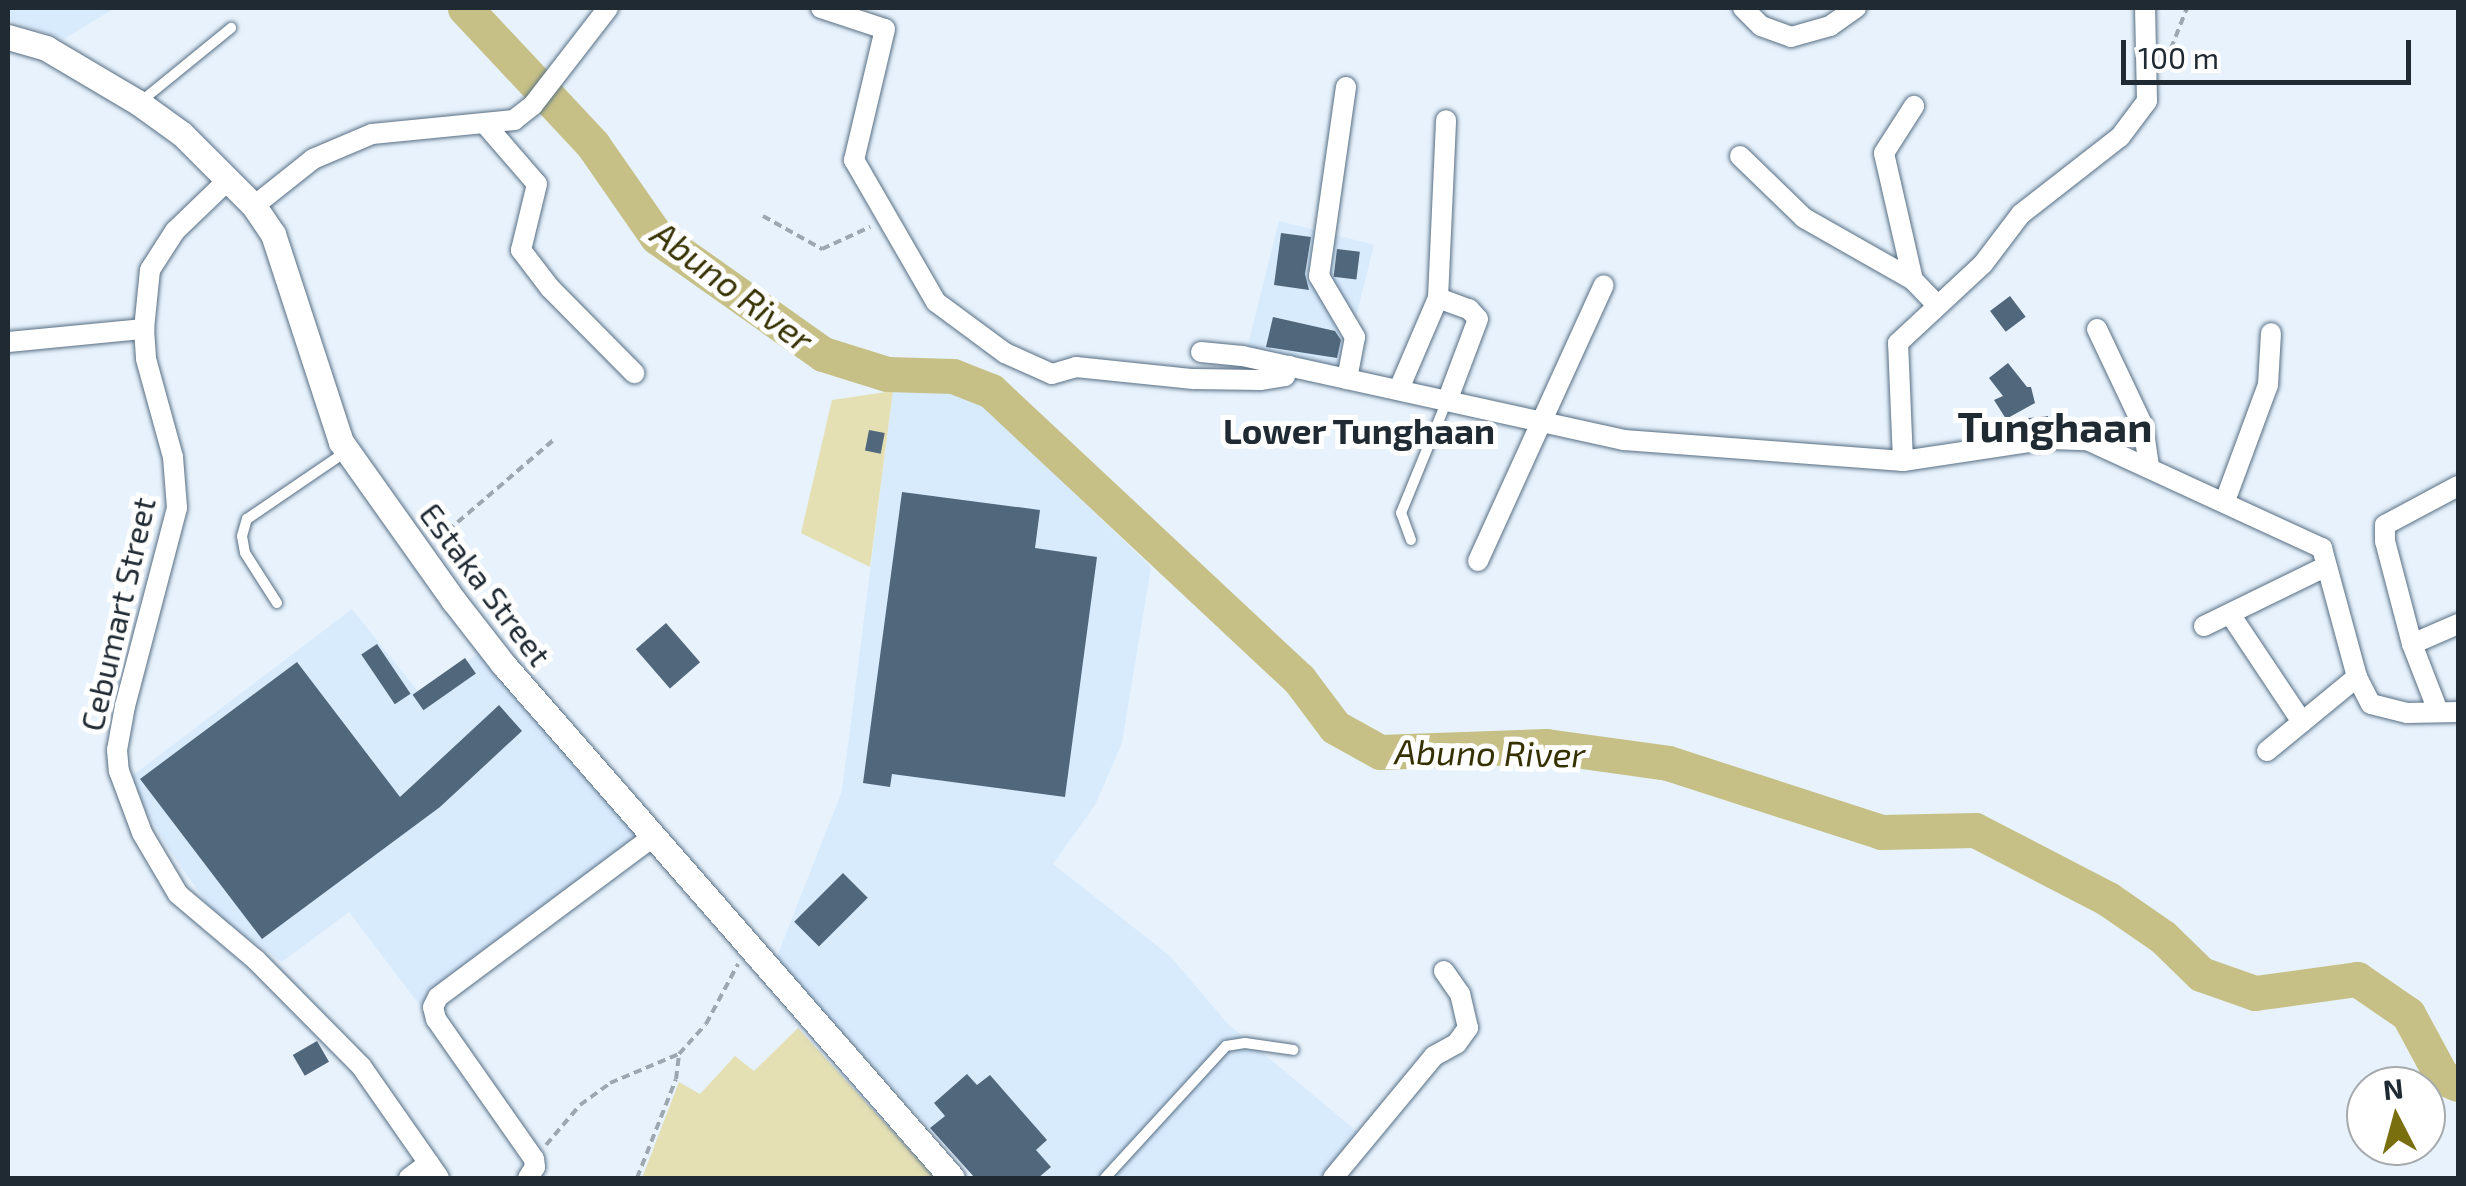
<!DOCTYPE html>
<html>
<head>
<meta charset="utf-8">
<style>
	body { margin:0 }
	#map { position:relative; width:2466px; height:1186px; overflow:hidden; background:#e7f2fc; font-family:"Exo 2",sans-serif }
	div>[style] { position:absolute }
	.built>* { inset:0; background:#d8ebfd; transform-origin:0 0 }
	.green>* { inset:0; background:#e4e0b4 }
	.river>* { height:35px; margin:-17.5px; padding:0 17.5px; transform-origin:17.5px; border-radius:17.5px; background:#c6c086 }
	.building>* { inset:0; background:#50677c; transform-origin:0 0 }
	.path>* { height:4px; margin-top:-2px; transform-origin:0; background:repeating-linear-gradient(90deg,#9ca7b0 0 8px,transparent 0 13px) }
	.roads { filter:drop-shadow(0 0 2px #576e83) drop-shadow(0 0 2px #576e83) }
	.service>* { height:10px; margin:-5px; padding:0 5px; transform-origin:5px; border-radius:5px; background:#fff }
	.minor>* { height:20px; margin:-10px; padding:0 10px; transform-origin:10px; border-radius:10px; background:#fff }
	.tertiary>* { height:25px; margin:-12.5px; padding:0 12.5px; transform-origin:12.5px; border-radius:12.5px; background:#fff }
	span { translate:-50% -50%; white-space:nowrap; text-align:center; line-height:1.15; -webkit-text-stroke:10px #fff; paint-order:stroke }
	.street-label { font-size:32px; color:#202a33 }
	.water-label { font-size:35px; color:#363101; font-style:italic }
	.neighbourhood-label { font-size:35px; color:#202a33; font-weight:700 }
	.district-label { font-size:42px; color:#202a33; font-weight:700 }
	.frame { position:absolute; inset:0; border:10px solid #202a33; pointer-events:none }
	.north { position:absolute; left:2346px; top:1066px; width:100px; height:100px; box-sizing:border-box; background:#fff; border:2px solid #a6aaad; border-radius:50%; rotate:354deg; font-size:28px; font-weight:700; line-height:40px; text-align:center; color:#202a33 }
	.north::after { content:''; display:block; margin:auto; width:35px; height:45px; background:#796f0e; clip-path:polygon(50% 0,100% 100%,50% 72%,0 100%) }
	.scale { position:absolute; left:2121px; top:40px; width:290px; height:45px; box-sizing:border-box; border:5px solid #202a33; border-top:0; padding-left:12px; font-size:30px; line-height:35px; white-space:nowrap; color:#202a33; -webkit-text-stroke:8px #fff; paint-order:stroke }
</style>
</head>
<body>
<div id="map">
	<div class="built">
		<i style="clip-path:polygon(8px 8px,115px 8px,64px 39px,8px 20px)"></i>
		<i style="left:1279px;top:221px;width:98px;height:133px;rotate:14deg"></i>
		<i style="clip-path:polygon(943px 387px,982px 404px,1151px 567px,1122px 743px,1095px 805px,1053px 864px,1170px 956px,1229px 1025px,1360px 1134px,1323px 1178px,975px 1178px,776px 959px,842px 791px,893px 391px)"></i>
		<i style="clip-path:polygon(352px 609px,421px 695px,482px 651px,641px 838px,421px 1007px,349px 912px,282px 962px,214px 913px,167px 847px,128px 779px)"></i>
	</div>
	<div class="green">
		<i style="clip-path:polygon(893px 391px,870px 567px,801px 533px,832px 400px)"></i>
		<i style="clip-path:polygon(798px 1028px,935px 1178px,642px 1178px,679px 1082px,700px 1094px,735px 1056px,754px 1071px)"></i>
	</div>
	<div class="river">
		<i style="left:465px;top:8px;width:187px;rotate:46.9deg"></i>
		<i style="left:593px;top:145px;width:112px;rotate:55.2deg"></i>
		<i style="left:657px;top:237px;width:203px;rotate:35.2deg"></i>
		<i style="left:823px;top:354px;width:67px;rotate:17.4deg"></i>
		<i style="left:887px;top:374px;width:66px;rotate:1.7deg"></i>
		<i style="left:953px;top:376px;width:41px;rotate:21.5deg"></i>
		<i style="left:991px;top:391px;width:422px;rotate:43.1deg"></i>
		<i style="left:1299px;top:679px;width:60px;rotate:53.1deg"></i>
		<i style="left:1335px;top:727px;width:51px;rotate:29.1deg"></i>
		<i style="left:1380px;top:752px;width:166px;rotate:-2.1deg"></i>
		<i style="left:1546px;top:746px;width:123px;rotate:7.9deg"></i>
		<i style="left:1668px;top:763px;width:224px;rotate:17.9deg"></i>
		<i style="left:1881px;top:832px;width:94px;rotate:-1.2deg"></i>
		<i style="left:1975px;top:830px;width:150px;rotate:27.4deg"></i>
		<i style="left:2108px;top:899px;width:67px;rotate:34.6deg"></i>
		<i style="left:2163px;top:937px;width:53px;rotate:44.2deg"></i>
		<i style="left:2201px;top:974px;width:57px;rotate:19.4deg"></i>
		<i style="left:2255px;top:993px;width:103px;rotate:-7.8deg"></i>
		<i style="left:2357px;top:979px;width:62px;rotate:34.5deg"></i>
		<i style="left:2408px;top:1014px;width:72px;rotate:61.6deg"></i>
		<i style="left:2442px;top:1077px;width:17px;rotate:24deg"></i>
	</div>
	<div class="building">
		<i style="clip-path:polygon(1281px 233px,1311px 237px,1305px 274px,1309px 290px,1274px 285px)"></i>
		<i style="left:1337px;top:249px;width:23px;height:28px;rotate:7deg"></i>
		<i style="left:2010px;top:296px;width:26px;height:25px;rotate:53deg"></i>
		<i style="clip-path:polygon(1273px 317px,1335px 331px,1341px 340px,1337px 358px,1266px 347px)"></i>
		<i style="clip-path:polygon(2008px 363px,2027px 387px,2031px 387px,2035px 403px,2006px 419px,1994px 400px,2003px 396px,1989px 378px)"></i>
		<i style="left:2048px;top:416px;width:9px;height:20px;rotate:84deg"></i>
		<i style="left:869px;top:430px;width:16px;height:21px;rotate:11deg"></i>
		<i style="clip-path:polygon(902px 492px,1040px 510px,1035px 548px,1097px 557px,1065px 797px,892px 774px,890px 787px,863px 783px)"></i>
		<i style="left:666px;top:623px;width:52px;height:40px;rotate:49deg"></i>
		<i style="left:377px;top:644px;width:60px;height:19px;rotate:56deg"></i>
		<i style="left:465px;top:658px;width:19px;height:64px;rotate:55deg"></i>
		<i style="clip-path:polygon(297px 662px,400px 797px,499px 705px,522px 731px,440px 807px,262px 939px,140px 779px)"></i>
		<i style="left:843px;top:873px;width:35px;height:69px;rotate:45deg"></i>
		<i style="left:317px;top:1041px;width:24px;height:28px;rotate:60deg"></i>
		<i style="clip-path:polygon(967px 1074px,977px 1085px,990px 1075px,1047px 1140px,1036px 1150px,1051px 1167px,1038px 1178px,975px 1178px,930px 1128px,945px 1116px,934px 1103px)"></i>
	</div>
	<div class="path">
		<i style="left:2166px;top:61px;width:57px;rotate:-68.4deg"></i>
		<i style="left:763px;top:216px;width:68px;rotate:29.2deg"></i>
		<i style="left:822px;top:249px;width:53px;rotate:-24.6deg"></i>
		<i style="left:438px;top:539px;width:155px;rotate:-40.6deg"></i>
		<i style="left:546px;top:1145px;width:52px;rotate:-49.6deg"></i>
		<i style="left:580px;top:1105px;width:37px;rotate:-36deg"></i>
		<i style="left:610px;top:1083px;width:75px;rotate:-22.8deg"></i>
		<i style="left:637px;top:1178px;width:106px;rotate:-68.5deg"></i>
		<i style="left:676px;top:1079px;width:25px;rotate:-83deg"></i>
		<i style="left:679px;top:1054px;width:40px;rotate:-48deg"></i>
		<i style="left:706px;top:1024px;width:68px;rotate:-61.9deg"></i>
	</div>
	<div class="roads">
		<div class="service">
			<i style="left:139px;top:103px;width:119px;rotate:-39.2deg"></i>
			<i style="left:1411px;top:540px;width:29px;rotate:-110deg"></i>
			<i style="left:1401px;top:513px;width:122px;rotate:-67.8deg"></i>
			<i style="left:277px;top:603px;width:59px;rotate:-122.6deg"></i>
			<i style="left:245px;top:553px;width:17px;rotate:-100deg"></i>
			<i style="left:242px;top:536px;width:18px;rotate:-74deg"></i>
			<i style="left:247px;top:519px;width:121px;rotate:-34.2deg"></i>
			<i style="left:1105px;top:1178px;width:179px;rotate:-47.5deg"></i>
			<i style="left:1226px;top:1046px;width:19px;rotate:-9deg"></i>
			<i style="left:1245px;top:1043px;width:49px;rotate:8.1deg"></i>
		</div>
		<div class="minor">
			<i style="left:821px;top:8px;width:67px;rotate:18.2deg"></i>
			<i style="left:885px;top:29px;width:135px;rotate:103.3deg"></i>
			<i style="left:854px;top:160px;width:164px;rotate:60deg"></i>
			<i style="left:936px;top:302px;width:86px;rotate:36.5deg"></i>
			<i style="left:1005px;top:353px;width:51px;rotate:24.1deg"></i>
			<i style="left:1052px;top:374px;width:25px;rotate:-16deg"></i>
			<i style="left:1076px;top:367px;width:118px;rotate:5.9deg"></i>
			<i style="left:1193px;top:379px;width:67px;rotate:0.9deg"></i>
			<i style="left:1260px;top:380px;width:25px;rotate:-9deg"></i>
			<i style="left:1285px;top:376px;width:11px;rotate:-68deg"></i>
			<i style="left:1743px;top:8px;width:25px;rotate:45deg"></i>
			<i style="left:1761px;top:26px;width:32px;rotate:20deg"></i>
			<i style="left:1791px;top:37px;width:41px;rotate:-15.8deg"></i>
			<i style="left:1830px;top:26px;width:32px;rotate:-35deg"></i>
			<i style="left:1346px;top:87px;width:191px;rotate:98.1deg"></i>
			<i style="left:1319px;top:276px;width:71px;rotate:59.5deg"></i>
			<i style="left:1355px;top:337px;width:43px;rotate:100.8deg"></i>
			<i style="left:485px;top:124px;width:79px;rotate:49.1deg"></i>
			<i style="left:537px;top:184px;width:68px;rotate:103.6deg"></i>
			<i style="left:521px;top:250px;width:48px;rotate:52.7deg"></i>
			<i style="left:550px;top:288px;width:120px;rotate:45.3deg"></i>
			<i style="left:1740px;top:156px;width:89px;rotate:44.1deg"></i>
			<i style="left:1804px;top:218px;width:125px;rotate:29.6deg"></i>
			<i style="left:1913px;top:280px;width:33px;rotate:46deg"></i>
			<i style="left:229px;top:179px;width:75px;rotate:136.1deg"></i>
			<i style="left:175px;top:231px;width:46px;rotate:122.7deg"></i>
			<i style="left:150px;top:270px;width:59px;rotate:95.8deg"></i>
			<i style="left:144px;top:329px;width:30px;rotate:86deg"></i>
			<i style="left:146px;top:359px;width:102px;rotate:74.6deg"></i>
			<i style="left:173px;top:457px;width:51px;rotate:85.5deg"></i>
			<i style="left:177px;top:508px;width:205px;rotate:104.7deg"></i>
			<i style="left:125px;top:706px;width:45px;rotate:100.3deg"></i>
			<i style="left:117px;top:750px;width:21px;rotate:85deg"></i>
			<i style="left:119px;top:771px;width:66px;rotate:69.6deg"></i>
			<i style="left:142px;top:833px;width:71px;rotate:59.5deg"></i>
			<i style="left:178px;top:894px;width:102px;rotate:40.2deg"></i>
			<i style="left:256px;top:960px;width:149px;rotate:45.3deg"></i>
			<i style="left:361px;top:1066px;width:136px;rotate:55.1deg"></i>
			<i style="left:254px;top:206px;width:75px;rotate:-38.5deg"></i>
			<i style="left:313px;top:159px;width:64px;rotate:-23deg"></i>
			<i style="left:372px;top:134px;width:143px;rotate:-5.6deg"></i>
			<i style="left:514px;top:120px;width:24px;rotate:-38deg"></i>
			<i style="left:533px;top:105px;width:123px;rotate:-52.3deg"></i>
			<i style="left:1913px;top:280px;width:130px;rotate:-102.9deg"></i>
			<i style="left:1884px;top:153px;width:56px;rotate:-57.4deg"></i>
			<i style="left:1438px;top:298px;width:33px;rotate:20deg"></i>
			<i style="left:1469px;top:309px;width:13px;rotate:48deg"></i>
			<i style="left:1478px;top:319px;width:85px;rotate:110.6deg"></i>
			<i style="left:2097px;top:329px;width:107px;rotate:64.6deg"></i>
			<i style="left:2143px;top:426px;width:40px;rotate:81.5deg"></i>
			<i style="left:8px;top:342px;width:137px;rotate:-5.5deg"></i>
			<i style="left:1201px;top:352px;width:41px;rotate:5.6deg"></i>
			<i style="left:1242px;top:356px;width:391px;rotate:12.4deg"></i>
			<i style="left:1624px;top:440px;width:280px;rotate:4.3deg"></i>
			<i style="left:1903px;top:461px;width:149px;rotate:-8.5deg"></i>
			<i style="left:2050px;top:439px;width:37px;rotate:2deg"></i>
			<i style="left:2087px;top:440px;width:259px;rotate:24.7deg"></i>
			<i style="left:2322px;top:548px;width:134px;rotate:74.8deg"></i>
			<i style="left:2357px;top:677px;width:30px;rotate:63deg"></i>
			<i style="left:2371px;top:704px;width:37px;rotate:14deg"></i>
			<i style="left:2407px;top:713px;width:51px;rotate:-1.1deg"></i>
			<i style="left:1399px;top:389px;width:99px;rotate:-66.8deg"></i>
			<i style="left:1438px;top:298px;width:178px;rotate:-87.4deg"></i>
			<i style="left:1903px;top:461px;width:118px;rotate:-92.4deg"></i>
			<i style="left:1898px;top:343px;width:116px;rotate:-42.9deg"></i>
			<i style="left:1983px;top:264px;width:63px;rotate:-52.8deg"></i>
			<i style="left:2021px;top:214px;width:125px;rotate:-37.9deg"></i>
			<i style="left:2120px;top:137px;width:45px;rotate:-53.1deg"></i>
			<i style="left:2147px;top:101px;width:93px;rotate:-91.2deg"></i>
			<i style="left:2225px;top:501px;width:124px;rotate:-69.7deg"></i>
			<i style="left:2268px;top:385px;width:52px;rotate:-86.7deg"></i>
			<i style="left:1478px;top:561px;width:303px;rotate:-65.5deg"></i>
			<i style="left:2230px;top:614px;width:130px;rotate:56.3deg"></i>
			<i style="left:2204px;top:626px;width:135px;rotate:-26deg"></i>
			<i style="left:2412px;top:644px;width:50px;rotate:-23.5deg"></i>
			<i style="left:2438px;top:711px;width:72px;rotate:-111.2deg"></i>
			<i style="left:2412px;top:644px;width:106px;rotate:-104.7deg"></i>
			<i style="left:2385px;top:541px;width:16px;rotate:-90deg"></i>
			<i style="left:2385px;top:525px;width:83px;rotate:-28.1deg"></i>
			<i style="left:2267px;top:751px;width:117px;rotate:-39.4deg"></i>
			<i style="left:409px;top:1178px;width:25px;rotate:-37deg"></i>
			<i style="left:528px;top:1178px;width:13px;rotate:-58deg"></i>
			<i style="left:535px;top:1167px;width:8px;rotate:-97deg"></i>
			<i style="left:534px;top:1159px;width:171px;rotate:-125deg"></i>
			<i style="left:436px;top:1019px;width:12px;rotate:-104deg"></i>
			<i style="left:433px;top:1007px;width:11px;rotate:-63deg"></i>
			<i style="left:438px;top:997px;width:268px;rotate:-36.7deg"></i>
			<i style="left:1333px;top:1178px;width:158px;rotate:-50.4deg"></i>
			<i style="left:1434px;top:1056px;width:26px;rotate:-29deg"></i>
			<i style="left:1457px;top:1043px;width:19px;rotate:-54deg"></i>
			<i style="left:1468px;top:1028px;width:35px;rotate:-103deg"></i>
			<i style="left:1460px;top:994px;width:28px;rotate:-125deg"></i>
		</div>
		<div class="tertiary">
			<i style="left:8px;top:37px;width:40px;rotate:16deg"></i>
			<i style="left:46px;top:48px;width:108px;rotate:30.6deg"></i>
			<i style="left:139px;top:103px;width:53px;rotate:35.8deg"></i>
			<i style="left:182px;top:134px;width:102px;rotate:45deg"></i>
			<i style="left:254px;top:206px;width:34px;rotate:56deg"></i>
			<i style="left:273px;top:234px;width:219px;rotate:71.9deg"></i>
			<i style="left:341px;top:442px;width:195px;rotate:54.6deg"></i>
			<i style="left:454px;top:601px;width:80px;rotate:52.1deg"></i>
			<i style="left:503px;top:664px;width:682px;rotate:48.86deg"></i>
		</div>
	</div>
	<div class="street-label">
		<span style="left:486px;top:584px;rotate:53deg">Estaka Street</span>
		<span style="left:117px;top:614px;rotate:-77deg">Cebumart Street</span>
	</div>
	<div class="water-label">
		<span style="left:733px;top:286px;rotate:37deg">Abuno River</span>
		<span style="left:1490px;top:752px;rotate:1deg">Abuno River</span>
	</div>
	<div class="neighbourhood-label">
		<span style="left:1359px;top:430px">Lower Tunghaan</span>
	</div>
	<div class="district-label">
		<span style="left:2055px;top:425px">Tunghaan</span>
	</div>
	<div class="frame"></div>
	<div class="north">N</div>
	<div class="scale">100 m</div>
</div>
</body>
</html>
